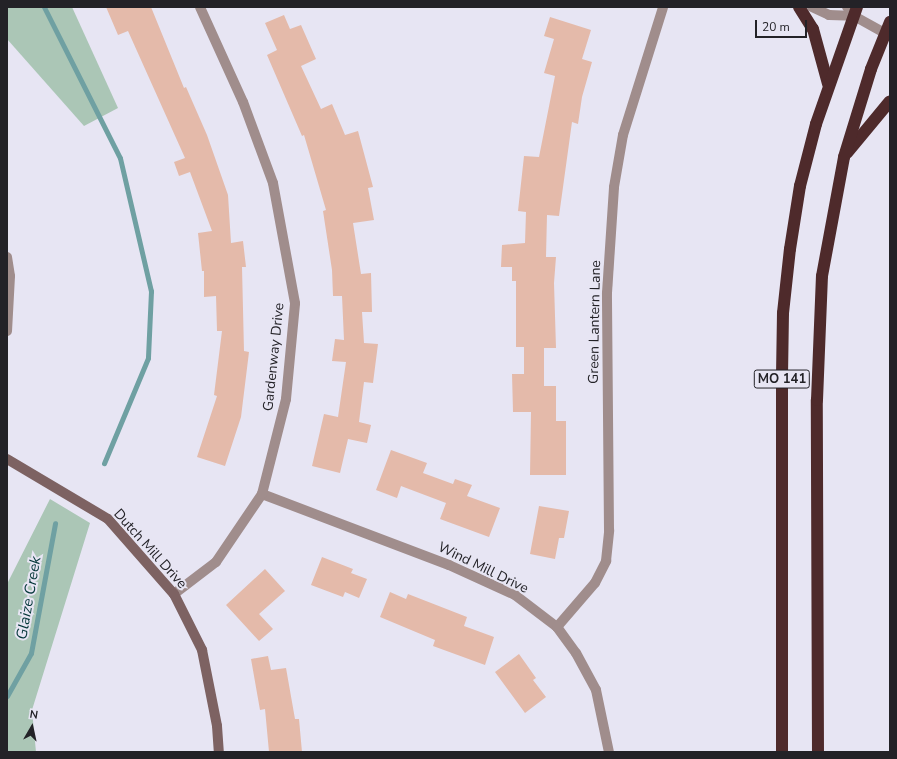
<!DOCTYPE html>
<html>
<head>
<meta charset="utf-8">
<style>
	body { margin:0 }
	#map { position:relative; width:897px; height:759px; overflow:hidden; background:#e7e5f3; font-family:"Nunito Sans",sans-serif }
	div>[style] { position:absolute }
	.green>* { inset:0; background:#abc6b6 }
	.stream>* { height:5px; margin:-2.5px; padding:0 2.5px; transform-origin:2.5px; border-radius:2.5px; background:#6fa0a2 }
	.building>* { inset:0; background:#e4baaa }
	.street>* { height:10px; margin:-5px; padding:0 5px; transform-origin:5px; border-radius:5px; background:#a08d8c }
	.secondary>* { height:10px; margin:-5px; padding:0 5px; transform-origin:5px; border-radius:5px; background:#7d6262 }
	.highway>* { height:12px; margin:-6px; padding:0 6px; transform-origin:6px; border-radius:6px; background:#4e2a2b }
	span { translate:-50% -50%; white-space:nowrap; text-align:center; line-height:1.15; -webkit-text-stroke:4px #e7e5f3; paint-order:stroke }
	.shield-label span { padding:1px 3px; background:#e7e5f3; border:1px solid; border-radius:3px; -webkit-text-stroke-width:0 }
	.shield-label { font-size:13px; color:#232227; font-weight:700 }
	.street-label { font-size:14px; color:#232227 }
	.water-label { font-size:15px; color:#023537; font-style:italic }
	.frame { position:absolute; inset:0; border:8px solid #232227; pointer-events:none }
	.north { position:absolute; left:12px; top:707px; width:40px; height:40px; -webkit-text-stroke:3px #e7e5f3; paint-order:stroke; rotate:9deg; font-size:11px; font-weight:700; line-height:16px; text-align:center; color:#232227 }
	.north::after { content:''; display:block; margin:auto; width:14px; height:18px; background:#232227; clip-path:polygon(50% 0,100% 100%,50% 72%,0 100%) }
	.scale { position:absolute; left:755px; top:20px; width:52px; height:18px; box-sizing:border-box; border:2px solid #232227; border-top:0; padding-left:5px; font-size:12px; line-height:14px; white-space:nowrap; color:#232227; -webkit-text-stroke:3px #e7e5f3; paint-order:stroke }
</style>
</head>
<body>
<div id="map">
	<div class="green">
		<i style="clip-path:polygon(7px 7px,72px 7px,118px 108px,84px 126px,7px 39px)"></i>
		<i style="clip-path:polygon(50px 499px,90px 523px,32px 710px,36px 752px,7px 752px,7px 584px)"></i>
	</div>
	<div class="stream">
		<i style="left:44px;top:7px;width:169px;rotate:63.3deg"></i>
		<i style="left:120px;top:158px;width:137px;rotate:76.9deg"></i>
		<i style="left:151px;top:291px;width:67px;rotate:92.6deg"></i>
		<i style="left:148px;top:358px;width:114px;rotate:112.7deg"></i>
		<i style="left:7px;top:696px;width:49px;rotate:-60.8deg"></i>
		<i style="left:31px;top:653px;width:132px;rotate:-79.5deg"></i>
	</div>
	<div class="building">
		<i style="clip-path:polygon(106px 7px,151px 7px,184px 88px,186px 87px,207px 135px,228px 195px,231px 243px,243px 241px,246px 267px,242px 267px,244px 351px,249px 352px,241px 417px,225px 466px,197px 457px,217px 396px,214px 395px,222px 331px,217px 331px,216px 296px,204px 297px,204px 271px,202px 271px,198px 233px,212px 231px,190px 172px,179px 176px,174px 162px,185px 158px,128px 31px,118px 35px)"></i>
		<i style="clip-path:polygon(284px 15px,290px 29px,301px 25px,316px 59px,301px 66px,321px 109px,332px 104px,345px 135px,358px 131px,373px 187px,368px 188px,374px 220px,353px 223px,361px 274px,371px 273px,372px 312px,362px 312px,364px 343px,378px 344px,373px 383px,364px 382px,359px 422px,371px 425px,367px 443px,348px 439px,340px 473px,312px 466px,324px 414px,338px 417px,346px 362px,332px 361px,335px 339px,344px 340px,342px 296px,333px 296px,332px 270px,323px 211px,326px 210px,304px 135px,302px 136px,267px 55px,277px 50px,265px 23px)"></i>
		<i style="clip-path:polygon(550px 17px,591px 30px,582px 59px,592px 62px,582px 97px,578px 124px,572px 122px,559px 216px,547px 215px,546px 257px,556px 257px,554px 283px,556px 348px,544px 348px,544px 386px,556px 386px,556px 421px,566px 421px,566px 475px,530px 475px,531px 412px,513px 412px,512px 374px,524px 374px,524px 347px,516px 347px,516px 281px,512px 281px,512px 267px,501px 267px,502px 245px,525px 243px,526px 212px,518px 211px,524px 156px,539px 157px,555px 76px,544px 73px,554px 39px,544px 36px)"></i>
		<i style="clip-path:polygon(391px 450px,427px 463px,423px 473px,453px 484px,455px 479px,472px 485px,467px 496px,500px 508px,489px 537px,440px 519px,446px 503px,401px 486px,397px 498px,376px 490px)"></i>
		<i style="clip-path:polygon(539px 506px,569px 511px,564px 538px,559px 538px,555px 559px,530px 554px)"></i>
		<i style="clip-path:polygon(322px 557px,353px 569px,351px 573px,367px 579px,359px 598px,345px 592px,343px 597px,311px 585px)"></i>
		<i style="clip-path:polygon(265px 569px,285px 591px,259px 614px,273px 629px,259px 641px,226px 605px)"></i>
		<i style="clip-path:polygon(390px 592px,406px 599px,408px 594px,467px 617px,464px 626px,494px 637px,485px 665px,433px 646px,435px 640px,380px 617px)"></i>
		<i style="clip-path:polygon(519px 654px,536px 678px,533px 680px,546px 697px,525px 713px,495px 672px)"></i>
		<i style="clip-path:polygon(268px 656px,271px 670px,286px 668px,295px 719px,299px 719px,302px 752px,269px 752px,265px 709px,260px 710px,251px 659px)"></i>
	</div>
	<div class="street">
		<i style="left:812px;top:7px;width:19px;rotate:25deg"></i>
		<i style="left:829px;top:15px;width:25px;rotate:2deg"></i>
		<i style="left:847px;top:7px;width:11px;rotate:52deg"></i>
		<i style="left:854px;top:16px;width:41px;rotate:29.1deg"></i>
		<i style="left:7px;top:257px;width:19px;rotate:81deg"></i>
		<i style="left:10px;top:276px;width:55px;rotate:93.1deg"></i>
		<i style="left:262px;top:494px;width:200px;rotate:20.8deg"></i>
		<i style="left:449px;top:565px;width:72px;rotate:24.4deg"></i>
		<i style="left:515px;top:595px;width:53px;rotate:37.3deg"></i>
		<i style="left:557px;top:627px;width:32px;rotate:54deg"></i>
		<i style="left:576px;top:653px;width:42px;rotate:61.6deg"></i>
		<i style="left:596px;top:690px;width:63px;rotate:78.2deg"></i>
		<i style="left:174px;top:594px;width:53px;rotate:-37.3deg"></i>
		<i style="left:216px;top:562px;width:82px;rotate:-55.9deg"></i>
		<i style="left:262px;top:494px;width:98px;rotate:-75.8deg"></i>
		<i style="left:286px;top:399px;width:96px;rotate:-84.6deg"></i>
		<i style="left:295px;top:303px;width:122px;rotate:-100.4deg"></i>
		<i style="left:273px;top:183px;width:86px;rotate:-110.3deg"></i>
		<i style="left:243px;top:102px;width:104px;rotate:-114.4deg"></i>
		<i style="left:557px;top:627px;width:58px;rotate:-49.2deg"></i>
		<i style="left:595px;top:583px;width:25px;rotate:-63deg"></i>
		<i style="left:606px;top:561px;width:31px;rotate:-84deg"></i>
		<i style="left:609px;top:530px;width:237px;rotate:-90.5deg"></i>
		<i style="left:607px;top:293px;width:106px;rotate:-86.2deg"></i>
		<i style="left:614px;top:187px;width:53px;rotate:-80.2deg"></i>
		<i style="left:623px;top:135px;width:134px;rotate:-72.6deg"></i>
	</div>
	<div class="secondary">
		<i style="left:7px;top:459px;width:117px;rotate:30.7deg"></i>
		<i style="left:108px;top:519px;width:100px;rotate:48.7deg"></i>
		<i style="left:174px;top:594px;width:63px;rotate:63.4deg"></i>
		<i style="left:202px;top:650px;width:77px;rotate:78.8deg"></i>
		<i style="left:217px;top:726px;width:26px;rotate:86deg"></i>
	</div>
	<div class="highway">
		<i style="left:799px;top:7px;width:26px;rotate:58deg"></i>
		<i style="left:813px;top:29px;width:57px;rotate:74.7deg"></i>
		<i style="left:847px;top:153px;width:67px;rotate:-50.4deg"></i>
		<i style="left:782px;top:752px;width:376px;rotate:-90deg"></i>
		<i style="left:782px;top:376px;width:63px;rotate:-89.1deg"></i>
		<i style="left:783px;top:313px;width:64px;rotate:-83.8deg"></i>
		<i style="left:790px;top:249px;width:64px;rotate:-81deg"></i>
		<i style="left:800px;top:186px;width:64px;rotate:-75.5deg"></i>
		<i style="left:816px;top:124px;width:124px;rotate:-70.7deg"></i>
		<i style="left:818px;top:752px;width:352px;rotate:-90.2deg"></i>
		<i style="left:817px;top:400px;width:124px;rotate:-87.7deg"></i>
		<i style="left:822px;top:276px;width:121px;rotate:-79.5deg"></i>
		<i style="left:844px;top:157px;width:92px;rotate:-72.9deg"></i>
		<i style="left:871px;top:69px;width:51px;rotate:-68deg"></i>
	</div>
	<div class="shield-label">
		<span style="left:782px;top:379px">MO 141</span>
	</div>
	<div class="street-label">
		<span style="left:595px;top:322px;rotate:-89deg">Green Lantern Lane</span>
		<span style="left:274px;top:357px;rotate:-84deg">Gardenway Drive</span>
		<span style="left:150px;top:549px;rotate:48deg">Dutch Mill Drive</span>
		<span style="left:483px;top:568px;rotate:26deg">Wind Mill Drive</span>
	</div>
	<div class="water-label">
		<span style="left:29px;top:598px;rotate:-80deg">Glaize Creek</span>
	</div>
	<div class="frame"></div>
	<div class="north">N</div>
	<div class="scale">20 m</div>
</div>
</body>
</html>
